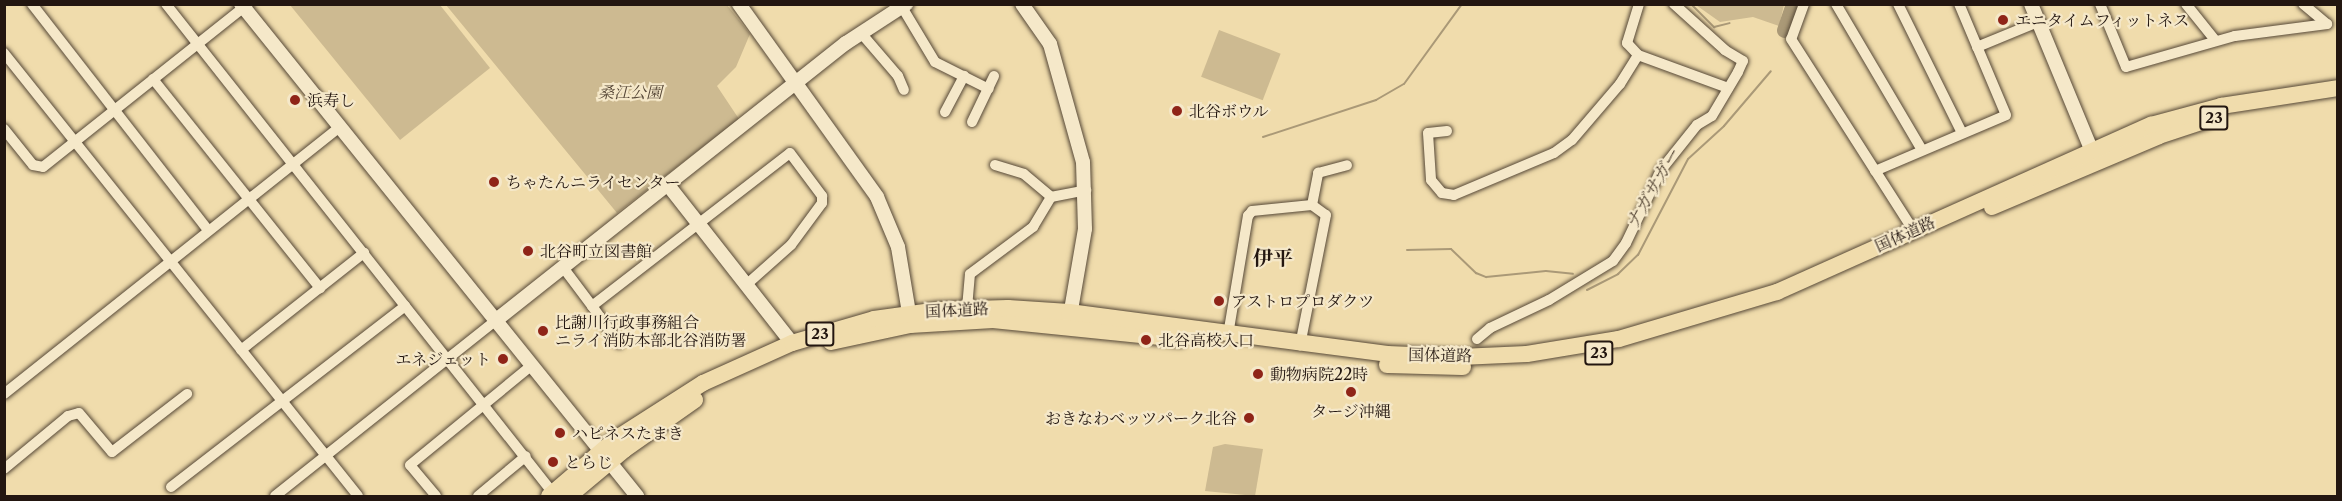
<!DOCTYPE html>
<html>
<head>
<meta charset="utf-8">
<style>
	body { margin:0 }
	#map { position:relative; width:2342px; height:501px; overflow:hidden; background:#f0dcac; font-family:"Libre Caslon Text","Noto Serif JP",serif }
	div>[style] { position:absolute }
	.green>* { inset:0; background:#cdba91; transform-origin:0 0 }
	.stream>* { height:2px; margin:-1px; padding:0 1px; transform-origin:1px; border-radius:1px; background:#a97 }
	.river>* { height:15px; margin:-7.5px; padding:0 7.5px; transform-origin:7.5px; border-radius:7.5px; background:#a97 }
	.roads { filter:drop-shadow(0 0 2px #564837) drop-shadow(0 0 2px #564837) }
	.minor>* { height:10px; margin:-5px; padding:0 5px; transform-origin:5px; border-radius:5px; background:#f5e8c9 }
	.tertiary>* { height:14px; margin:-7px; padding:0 7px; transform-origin:7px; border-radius:7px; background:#f5e8c9 }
	.primary>* { height:16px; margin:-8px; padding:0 8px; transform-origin:8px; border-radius:8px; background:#f0dcac }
	.dots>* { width:16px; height:16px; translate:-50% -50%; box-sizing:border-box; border:3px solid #f5e8c9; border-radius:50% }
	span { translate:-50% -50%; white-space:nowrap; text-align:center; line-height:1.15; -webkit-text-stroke:4.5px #f5e8c9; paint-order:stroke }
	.shield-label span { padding:2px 4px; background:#f5e8c9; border:2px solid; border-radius:4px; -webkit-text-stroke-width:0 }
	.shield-label { font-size:15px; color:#231610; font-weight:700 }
	.poi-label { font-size:16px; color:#231610 }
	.left { translate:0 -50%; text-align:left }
	.right { translate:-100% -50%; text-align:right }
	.park-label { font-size:16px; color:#564737; font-style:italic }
	.street-label { font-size:16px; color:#231610 }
	.water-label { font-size:18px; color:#594a39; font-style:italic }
	.quarter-label { font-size:20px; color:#231610; font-weight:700 }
	.frame { position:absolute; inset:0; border:6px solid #231610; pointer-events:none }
</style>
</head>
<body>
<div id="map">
	<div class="green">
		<i style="clip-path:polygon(290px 5px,440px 5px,490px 68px,400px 140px)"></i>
		<i style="clip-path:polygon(446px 5px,727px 5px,750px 34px,736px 67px,717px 86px,739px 119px,617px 213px)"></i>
		<i style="clip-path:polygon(1696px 5px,1784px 5px,1779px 26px,1753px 17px,1720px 22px)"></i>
		<i style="left:1219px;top:30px;width:66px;height:50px;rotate:21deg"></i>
		<i style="clip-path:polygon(1225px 444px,1263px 449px,1255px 496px,1205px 491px,1213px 447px)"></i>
	</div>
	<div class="stream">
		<i style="left:1691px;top:4px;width:33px;rotate:45deg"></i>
		<i style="left:1714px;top:27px;width:16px;rotate:-14deg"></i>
		<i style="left:1263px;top:137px;width:119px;rotate:-18.1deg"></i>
		<i style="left:1376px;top:100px;width:32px;rotate:-30deg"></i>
		<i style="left:1404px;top:84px;width:99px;rotate:-54.1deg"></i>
		<i style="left:1407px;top:250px;width:44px;rotate:-1.3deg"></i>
		<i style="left:1451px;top:249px;width:35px;rotate:44deg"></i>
		<i style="left:1476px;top:273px;width:11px;rotate:22deg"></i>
		<i style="left:1486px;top:277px;width:60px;rotate:-5.7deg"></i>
		<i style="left:1546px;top:271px;width:27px;rotate:6deg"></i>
		<i style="left:1587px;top:290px;width:35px;rotate:-27deg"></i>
		<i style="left:1618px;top:274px;width:28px;rotate:-44deg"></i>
		<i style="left:1638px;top:255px;width:108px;rotate:-62.5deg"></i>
		<i style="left:1688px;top:159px;width:49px;rotate:-42.5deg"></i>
		<i style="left:1724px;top:126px;width:72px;rotate:-49.5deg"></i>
	</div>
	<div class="river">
		<i style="left:1784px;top:30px;width:28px;rotate:-71deg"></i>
	</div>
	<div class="roads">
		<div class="minor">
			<i style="left:32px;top:4px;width:286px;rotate:52.1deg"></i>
			<i style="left:166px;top:4px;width:624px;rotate:51.64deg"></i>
			<i style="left:1639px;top:4px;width:41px;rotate:107.1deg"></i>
			<i style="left:1627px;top:43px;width:16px;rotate:47deg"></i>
			<i style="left:1638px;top:55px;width:96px;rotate:20.1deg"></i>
			<i style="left:1804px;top:4px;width:37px;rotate:110deg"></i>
			<i style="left:1791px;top:39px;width:227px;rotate:57.4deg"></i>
			<i style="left:1836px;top:4px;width:169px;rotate:59.5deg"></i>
			<i style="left:1898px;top:4px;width:144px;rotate:63.6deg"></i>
			<i style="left:2100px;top:4px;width:68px;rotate:67.6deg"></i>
			<i style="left:2126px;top:67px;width:113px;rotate:-15.9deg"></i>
			<i style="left:2235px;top:36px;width:93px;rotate:-7.4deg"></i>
			<i style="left:2327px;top:24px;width:31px;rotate:-140deg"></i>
			<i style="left:2186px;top:4px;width:46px;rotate:51.1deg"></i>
			<i style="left:902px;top:7px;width:64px;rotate:59deg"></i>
			<i style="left:935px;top:62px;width:60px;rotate:26.6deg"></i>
			<i style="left:861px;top:33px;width:57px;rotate:49.3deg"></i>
			<i style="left:898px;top:76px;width:15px;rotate:67deg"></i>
			<i style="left:1977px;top:47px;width:66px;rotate:-22.3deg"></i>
			<i style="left:4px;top:53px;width:567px;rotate:51.37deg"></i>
			<i style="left:153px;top:79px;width:268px;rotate:51.4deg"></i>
			<i style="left:945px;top:112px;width:41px;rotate:-62.2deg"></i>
			<i style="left:972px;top:122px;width:51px;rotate:-64.4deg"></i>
			<i style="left:4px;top:129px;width:46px;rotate:51.1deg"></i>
			<i style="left:33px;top:165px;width:10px;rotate:11deg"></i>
			<i style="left:43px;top:167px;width:262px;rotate:-38.5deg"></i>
			<i style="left:1447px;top:131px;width:19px;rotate:174deg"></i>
			<i style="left:1428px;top:133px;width:47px;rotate:86.3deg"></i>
			<i style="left:1431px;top:180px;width:17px;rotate:50deg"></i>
			<i style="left:1442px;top:193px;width:12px;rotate:9deg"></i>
			<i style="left:1454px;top:195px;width:108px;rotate:-22.8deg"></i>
			<i style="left:1554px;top:153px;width:22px;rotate:-36deg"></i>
			<i style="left:1572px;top:140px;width:74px;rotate:-49.4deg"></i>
			<i style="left:1620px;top:84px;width:34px;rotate:-58deg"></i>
			<i style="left:995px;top:165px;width:30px;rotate:17deg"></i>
			<i style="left:1024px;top:174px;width:35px;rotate:40deg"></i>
			<i style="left:1051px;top:197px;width:36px;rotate:-11deg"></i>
			<i style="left:1875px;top:171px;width:142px;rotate:-23.1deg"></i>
			<i style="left:2006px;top:115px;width:121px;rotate:-112.9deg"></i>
			<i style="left:1312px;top:205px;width:33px;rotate:-79deg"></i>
			<i style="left:1318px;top:173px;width:30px;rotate:-15deg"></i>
			<i style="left:562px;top:266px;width:50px;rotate:53.1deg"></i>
			<i style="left:592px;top:306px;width:250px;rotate:-37.7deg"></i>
			<i style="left:790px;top:153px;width:54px;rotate:53.3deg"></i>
			<i style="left:822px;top:196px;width:7px;rotate:90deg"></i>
			<i style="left:822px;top:203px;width:52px;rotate:126.4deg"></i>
			<i style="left:791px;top:245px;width:59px;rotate:138.4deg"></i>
			<i style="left:592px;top:306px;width:46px;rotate:53.9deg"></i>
			<i style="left:967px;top:308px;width:34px;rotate:-85deg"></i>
			<i style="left:970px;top:274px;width:79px;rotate:-36.7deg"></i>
			<i style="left:1033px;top:227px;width:35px;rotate:-59deg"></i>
			<i style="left:1228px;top:335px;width:121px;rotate:-80.5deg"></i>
			<i style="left:1248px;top:216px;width:6px;rotate:-51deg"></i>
			<i style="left:1252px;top:211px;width:60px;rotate:-5.7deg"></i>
			<i style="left:1312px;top:205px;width:17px;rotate:36deg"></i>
			<i style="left:1326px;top:215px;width:133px;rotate:101.3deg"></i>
			<i style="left:1477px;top:339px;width:17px;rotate:-40deg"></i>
			<i style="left:1490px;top:328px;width:65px;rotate:-25.4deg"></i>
			<i style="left:1549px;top:300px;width:75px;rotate:-31.4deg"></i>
			<i style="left:1613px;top:261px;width:22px;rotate:-54deg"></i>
			<i style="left:1626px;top:243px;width:81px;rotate:-64.4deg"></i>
			<i style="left:1661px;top:170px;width:58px;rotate:-51.3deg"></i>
			<i style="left:1697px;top:125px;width:17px;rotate:-31deg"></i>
			<i style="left:1712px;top:116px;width:51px;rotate:-59.4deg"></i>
			<i style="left:1738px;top:72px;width:12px;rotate:-66deg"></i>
			<i style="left:1743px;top:61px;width:21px;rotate:-149deg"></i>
			<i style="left:1725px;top:50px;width:69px;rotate:-138deg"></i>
			<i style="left:241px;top:350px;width:157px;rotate:-38.3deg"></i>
			<i style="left:4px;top:394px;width:428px;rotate:-38.5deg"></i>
			<i style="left:4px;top:469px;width:83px;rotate:-39.6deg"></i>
			<i style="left:68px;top:416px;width:11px;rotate:-15deg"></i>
			<i style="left:79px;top:413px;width:51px;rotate:49.8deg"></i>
			<i style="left:112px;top:452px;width:95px;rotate:-37.7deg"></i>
			<i style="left:171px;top:487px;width:296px;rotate:-37.7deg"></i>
			<i style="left:275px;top:496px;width:281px;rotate:-38.5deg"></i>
			<i style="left:436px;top:496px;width:40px;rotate:-130deg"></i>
			<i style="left:410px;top:465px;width:156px;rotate:-39.3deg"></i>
			<i style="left:478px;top:496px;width:62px;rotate:-39.8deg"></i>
		</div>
		<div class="tertiary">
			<i style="left:241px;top:4px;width:632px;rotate:51.17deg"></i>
			<i style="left:739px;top:4px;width:237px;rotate:54.4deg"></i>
			<i style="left:877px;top:197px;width:54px;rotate:67.2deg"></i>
			<i style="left:898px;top:247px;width:67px;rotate:80.5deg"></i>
			<i style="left:1022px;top:4px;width:49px;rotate:55deg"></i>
			<i style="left:1050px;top:44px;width:123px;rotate:74.4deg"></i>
			<i style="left:1083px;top:162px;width:67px;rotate:88.3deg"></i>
			<i style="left:1085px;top:229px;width:94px;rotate:99.8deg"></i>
			<i style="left:2031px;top:4px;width:170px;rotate:67.5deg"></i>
			<i style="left:668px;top:185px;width:201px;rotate:51.9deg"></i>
			<i style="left:495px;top:321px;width:448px;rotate:-38.4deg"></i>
			<i style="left:846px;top:43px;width:72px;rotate:-33deg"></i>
		</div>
		<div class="primary">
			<i style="left:1992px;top:207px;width:181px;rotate:-23deg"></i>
			<i style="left:2159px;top:136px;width:51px;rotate:-18.4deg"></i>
			<i style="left:831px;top:342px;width:81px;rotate:-12.1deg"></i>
			<i style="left:910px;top:325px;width:83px;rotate:-3.4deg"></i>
			<i style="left:993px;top:320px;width:188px;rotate:5.8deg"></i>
			<i style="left:1387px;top:365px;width:76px;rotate:1.5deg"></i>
			<i style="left:549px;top:496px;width:89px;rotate:-40.5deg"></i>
			<i style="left:617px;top:438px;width:102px;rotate:-32.6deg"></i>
			<i style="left:703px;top:383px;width:98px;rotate:-24.2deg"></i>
			<i style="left:792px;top:343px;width:85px;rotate:-16.3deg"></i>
			<i style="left:874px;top:319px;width:66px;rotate:-7.9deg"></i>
			<i style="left:939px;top:310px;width:69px;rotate:-1.7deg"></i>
			<i style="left:1008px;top:308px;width:61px;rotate:3.8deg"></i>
			<i style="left:1069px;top:312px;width:321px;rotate:7.5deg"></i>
			<i style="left:1387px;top:354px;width:73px;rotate:2.4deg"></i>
			<i style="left:1460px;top:357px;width:67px;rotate:-2.6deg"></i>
			<i style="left:1527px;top:354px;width:93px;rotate:-9.3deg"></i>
			<i style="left:1619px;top:339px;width:165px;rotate:-16.6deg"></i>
			<i style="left:1777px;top:292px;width:410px;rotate:-24.1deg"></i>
			<i style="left:2151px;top:125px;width:73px;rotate:-15.2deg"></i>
			<i style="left:2221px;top:106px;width:118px;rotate:-8.7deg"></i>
			<i style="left:569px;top:496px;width:72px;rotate:-39.9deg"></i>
			<i style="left:624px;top:450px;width:87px;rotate:-35.2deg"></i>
		</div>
	</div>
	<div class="dots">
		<i style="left:2003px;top:20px;background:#8f2418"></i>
		<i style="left:295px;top:100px;background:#8f2418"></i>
		<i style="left:1177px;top:111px;background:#8f2418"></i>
		<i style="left:494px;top:182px;background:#8f2418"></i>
		<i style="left:528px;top:251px;background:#8f2418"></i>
		<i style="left:1219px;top:301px;background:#8f2418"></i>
		<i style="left:543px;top:331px;background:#8f2418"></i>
		<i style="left:1146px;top:340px;background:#8f2418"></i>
		<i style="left:503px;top:359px;background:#8f2418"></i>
		<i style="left:1258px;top:374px;background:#8f2418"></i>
		<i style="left:1351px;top:392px;background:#8f2418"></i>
		<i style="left:1249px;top:418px;background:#8f2418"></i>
		<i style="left:560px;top:433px;background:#8f2418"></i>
		<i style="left:553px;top:462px;background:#8f2418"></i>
	</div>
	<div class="shield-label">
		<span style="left:2214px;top:118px">23</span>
		<span style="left:820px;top:334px">23</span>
		<span style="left:1599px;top:353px">23</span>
	</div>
	<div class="poi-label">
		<span class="left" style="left:2015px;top:20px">エニタイムフィットネス</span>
		<span class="left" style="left:307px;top:100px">浜寿し</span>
		<span class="left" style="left:1189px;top:111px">北谷ボウル</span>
		<span class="left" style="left:506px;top:182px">ちゃたんニライセンター</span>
		<span class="left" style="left:540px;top:251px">北谷町立図書館</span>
		<span class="left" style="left:1231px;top:301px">アストロプロダクツ</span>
		<span class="left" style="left:555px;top:331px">比謝川行政事務組合<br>ニライ消防本部北谷消防署</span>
		<span class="left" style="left:1158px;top:340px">北谷高校入口</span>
		<span class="right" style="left:491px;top:359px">エネジェット</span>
		<span class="left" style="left:1270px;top:374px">動物病院22時</span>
		<span style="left:1351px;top:411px">タージ沖縄</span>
		<span class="right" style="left:1237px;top:418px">おきなわベッツパーク北谷</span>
		<span class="left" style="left:572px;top:433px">ハピネスたまき</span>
		<span class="left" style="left:565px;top:462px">とらじ</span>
	</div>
	<div class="park-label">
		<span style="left:630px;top:92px">桑江公園</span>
	</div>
	<div class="street-label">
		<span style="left:1905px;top:234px;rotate:-24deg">国体道路</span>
		<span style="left:957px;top:310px;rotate:-3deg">国体道路</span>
		<span style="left:1440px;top:355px;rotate:1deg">国体道路</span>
	</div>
	<div class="water-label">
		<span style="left:1653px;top:189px;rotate:-60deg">ナガサガー</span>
	</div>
	<div class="quarter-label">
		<span style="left:1273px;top:258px">伊平</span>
	</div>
	<div class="frame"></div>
</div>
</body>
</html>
